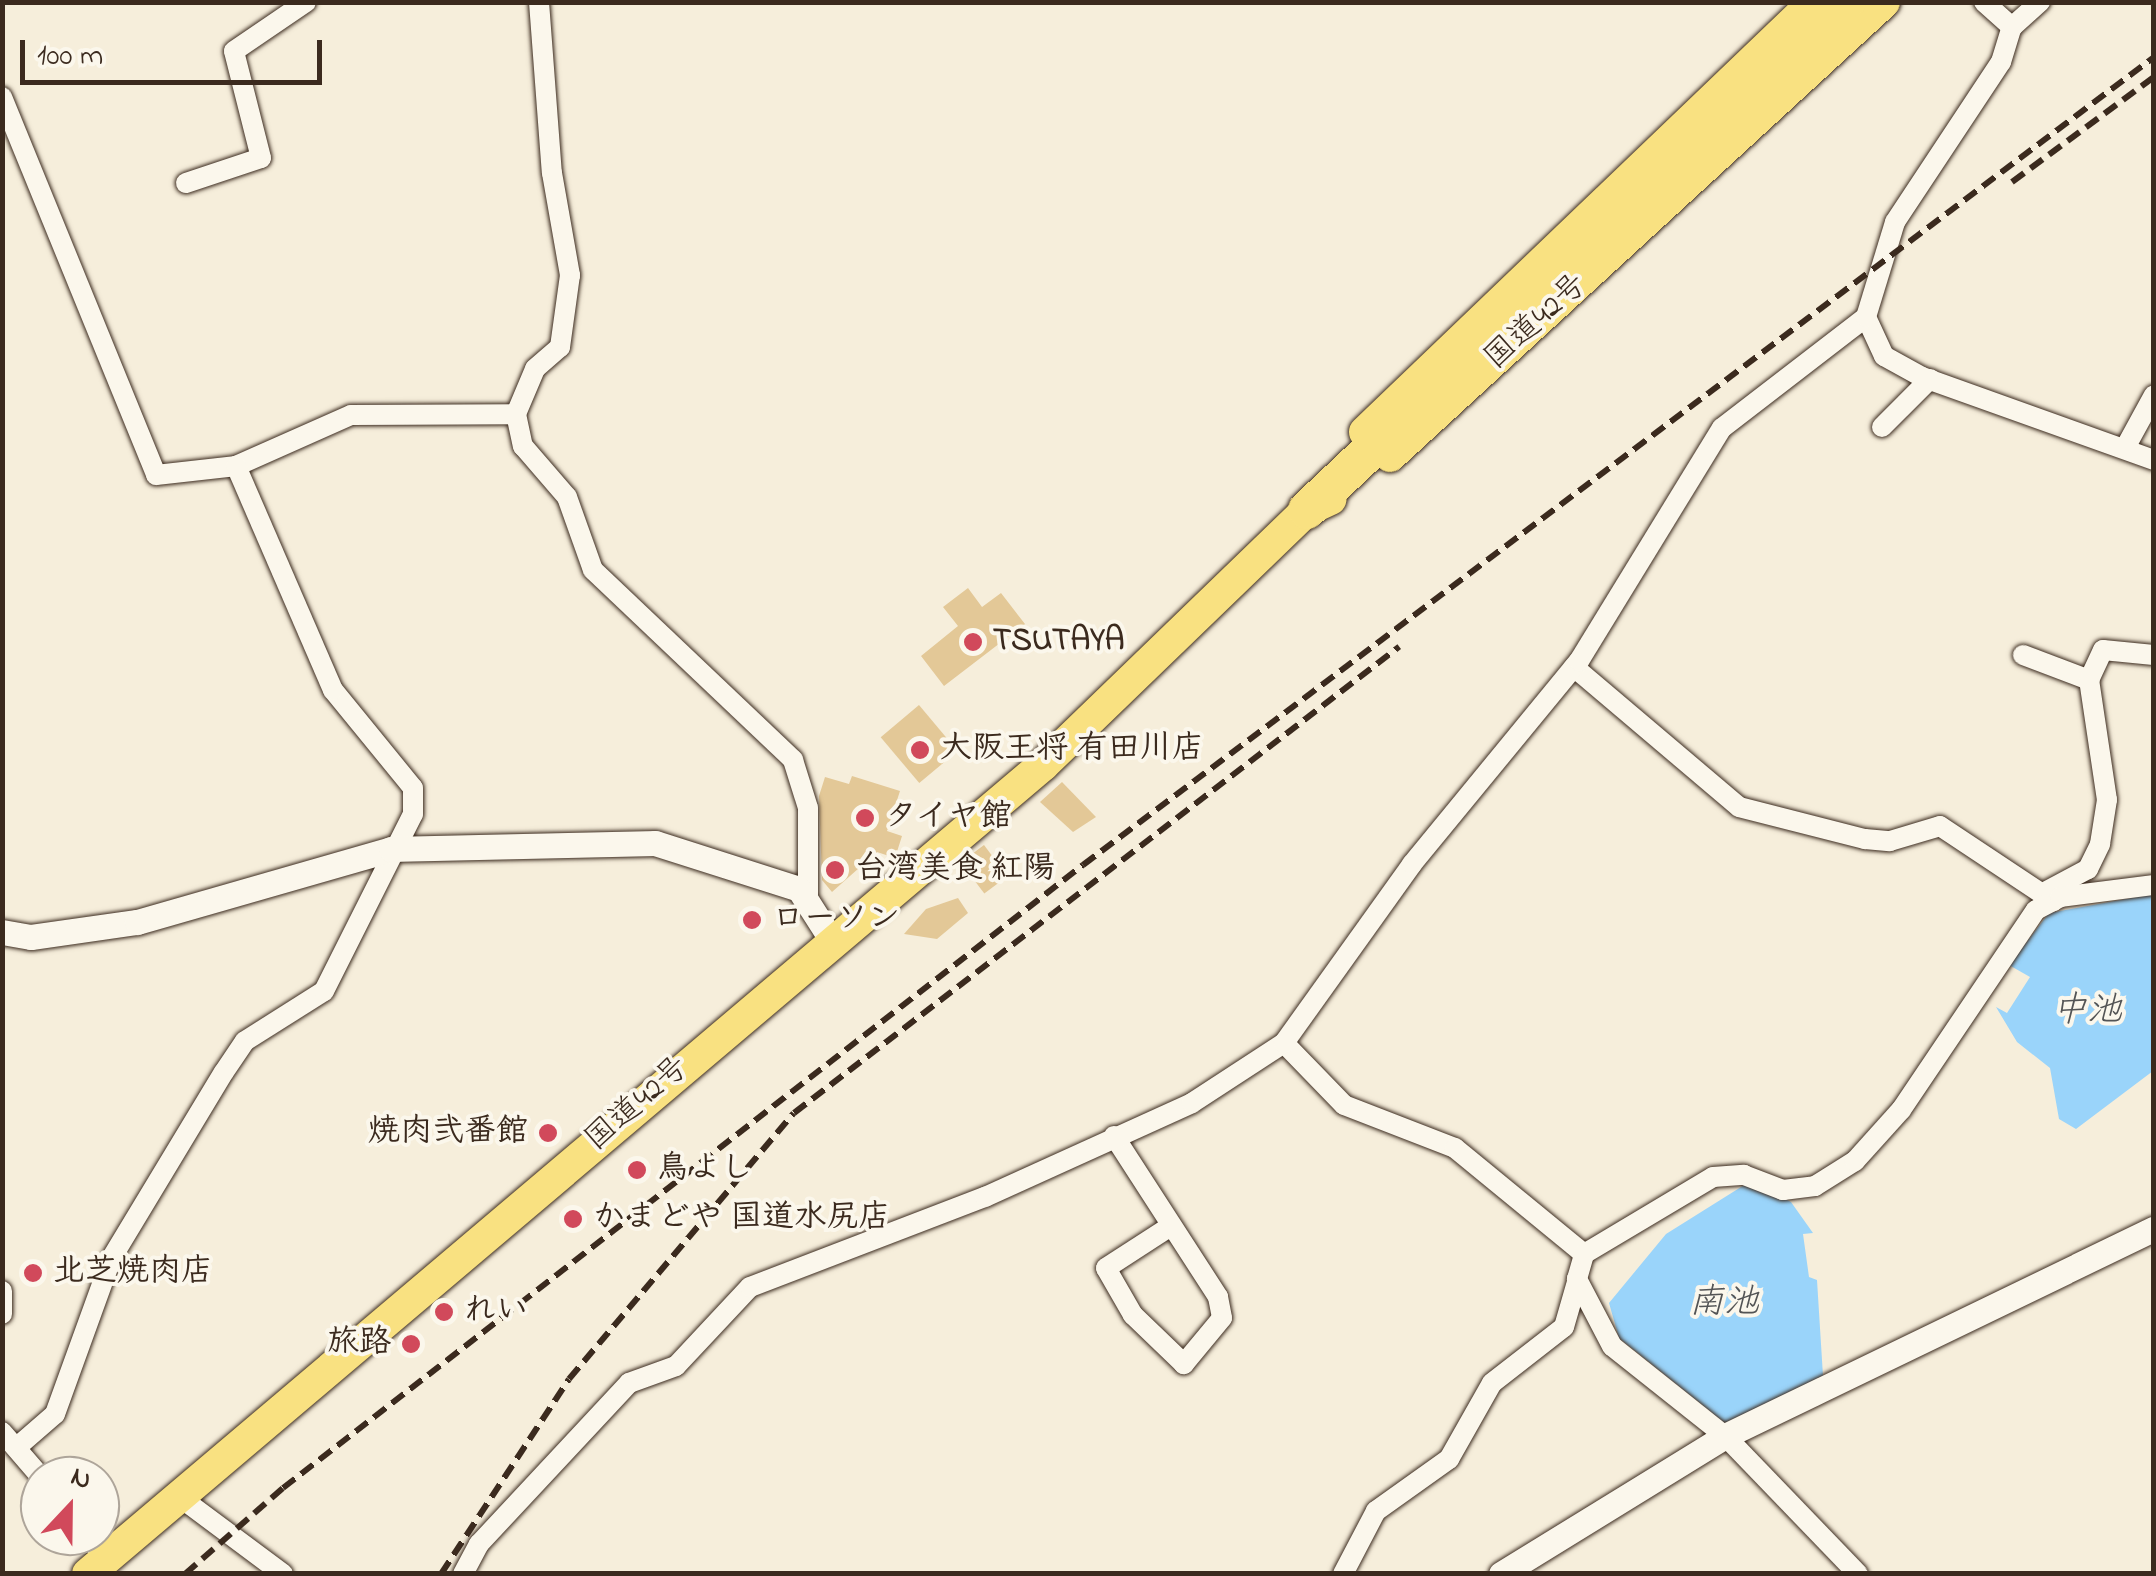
<!DOCTYPE html>
<html>
<head>
<meta charset="utf-8">
<style>
	body { margin:0 }
	#map { position:relative; width:2156px; height:1576px; overflow:hidden; background:#f6eedb; font-family:"Indie Flower","Klee One",sans-serif }
	div>[style] { position:absolute }
	.water>* { inset:0; background:#9ad4fa }
	.building>* { inset:0; background:#e3c897; transform-origin:0 0 }
	.roads { filter:drop-shadow(0 0 2px #3b2a1e) drop-shadow(0 0 2px #3b2a1e) }
	.minor>* { height:20px; margin:-10px; padding:0 10px; transform-origin:10px; border-radius:10px; background:#fbf7ec }
	.tertiary>* { height:25px; margin:-12.5px; padding:0 12.5px; transform-origin:12.5px; border-radius:12.5px; background:#fbf7ec }
	.trunk>* { height:32px; margin:-16px; padding:0 16px; transform-origin:16px; border-radius:16px; background:#f9e181 }
	.motorway>* { height:38px; margin:-19px; padding:0 19px; transform-origin:19px; border-radius:19px; background:#f9e181 }
	.rail>* { height:6px; margin-top:-3px; transform-origin:0; background:repeating-linear-gradient(90deg,#3b2a1e 0 15px,transparent 0 23px) }
	.dots>* { width:28px; height:28px; translate:-50% -50%; box-sizing:border-box; border:5px solid #fbf7ec; border-radius:50% }
	span { translate:-50% -50%; white-space:nowrap; text-align:center; line-height:1.15; -webkit-text-stroke:8px #fbf7ec; paint-order:stroke }
	.street-label { font-size:32px; color:#3b2a1e }
	.poi-label { font-size:32px; color:#3b2a1e; font-weight:700 }
	.left { translate:0 -50%; text-align:left }
	.right { translate:-100% -50%; text-align:right }
	.water-label { font-size:35px; color:#535455; font-style:italic }
	.frame { position:absolute; inset:0; border:5px solid #3b2a1e; pointer-events:none }
	.north { position:absolute; left:20px; top:1456px; width:100px; height:100px; box-sizing:border-box; background:#fbf7ec; border:2px solid #aea59a; border-radius:50%; rotate:22deg; font-size:28px; font-weight:700; line-height:40px; text-align:center; color:#3b2a1e }
	.north::after { content:''; display:block; margin:auto; width:35px; height:45px; background:#d1495b; clip-path:polygon(50% 0,100% 100%,50% 72%,0 100%) }
	.scale { position:absolute; left:20px; top:40px; width:302px; height:45px; box-sizing:border-box; border:5px solid #3b2a1e; border-top:0; padding-left:12px; font-size:30px; line-height:35px; white-space:nowrap; color:#3b2a1e; -webkit-text-stroke:8px #fbf7ec; paint-order:stroke }
</style>
</head>
<body>
<div id="map">
	<div class="water">
		<i style="clip-path:polygon(2153px 894px,2153px 1071px,2076px 1129px,2059px 1119px,2050px 1068px,2017px 1042px,1996px 1007px,2007px 1013px,2030px 977px,2009px 965px,2049px 913px)"></i>
		<i style="clip-path:polygon(1749px 1182px,1791px 1202px,1813px 1233px,1803px 1234px,1809px 1277px,1817px 1280px,1823px 1376px,1726px 1424px,1619px 1338px,1609px 1303px,1666px 1234px)"></i>
	</div>
	<div class="building">
		<i style="clip-path:polygon(968px 588px,982px 607px,1001px 593px,1025px 624px,944px 686px,921px 656px,958px 626px,943px 607px)"></i>
		<i style="left:919px;top:705px;width:60px;height:50px;rotate:50deg"></i>
		<i style="clip-path:polygon(852px 776px,900px 791px,887px 831px,902px 836px,895px 858px,877px 852px,832px 892px,822px 880px,819px 796px,825px 777px,849px 784px)"></i>
		<i style="clip-path:polygon(1062px 782px,1096px 817px,1073px 832px,1040px 802px)"></i>
		<i style="left:984px;top:845px;width:39px;height:29px;rotate:53deg"></i>
		<i style="clip-path:polygon(958px 898px,968px 913px,937px 939px,904px 934px,926px 909px)"></i>
	</div>
	<div class="roads">
		<div class="minor">
			<i style="left:539px;top:2px;width:171px;rotate:85.7deg"></i>
			<i style="left:552px;top:173px;width:104px;rotate:80deg"></i>
			<i style="left:570px;top:275px;width:73px;rotate:97.9deg"></i>
			<i style="left:560px;top:347px;width:33px;rotate:139deg"></i>
			<i style="left:535px;top:369px;width:49px;rotate:112.9deg"></i>
			<i style="left:516px;top:414px;width:33px;rotate:78deg"></i>
			<i style="left:523px;top:446px;width:67px;rotate:49.2deg"></i>
			<i style="left:567px;top:497px;width:77px;rotate:70.4deg"></i>
			<i style="left:593px;top:570px;width:276px;rotate:43.5deg"></i>
			<i style="left:793px;top:760px;width:50px;rotate:72.6deg"></i>
			<i style="left:808px;top:808px;width:87px;rotate:90deg"></i>
			<i style="left:1984px;top:2px;width:38px;rotate:42deg"></i>
			<i style="left:2012px;top:27px;width:38px;rotate:-42deg"></i>
			<i style="left:2px;top:97px;width:408px;rotate:67.8deg"></i>
			<i style="left:156px;top:475px;width:81px;rotate:-6.4deg"></i>
			<i style="left:236px;top:466px;width:126px;rotate:-23.9deg"></i>
			<i style="left:351px;top:415px;width:165px;rotate:-0.3deg"></i>
			<i style="left:186px;top:183px;width:79px;rotate:-18.4deg"></i>
			<i style="left:261px;top:158px;width:110px;rotate:-104.2deg"></i>
			<i style="left:234px;top:51px;width:87px;rotate:-34.2deg"></i>
			<i style="left:1866px;top:317px;width:43px;rotate:65.2deg"></i>
			<i style="left:1884px;top:356px;width:43px;rotate:28.9deg"></i>
			<i style="left:1922px;top:377px;width:246px;rotate:19.7deg"></i>
			<i style="left:1882px;top:427px;width:68px;rotate:-45deg"></i>
			<i style="left:2125px;top:448px;width:60px;rotate:-61.3deg"></i>
			<i style="left:2023px;top:655px;width:71px;rotate:20.7deg"></i>
			<i style="left:1574px;top:667px;width:216px;rotate:40.3deg"></i>
			<i style="left:1739px;top:807px;width:130px;rotate:14.3deg"></i>
			<i style="left:1865px;top:839px;width:25px;rotate:5deg"></i>
			<i style="left:1890px;top:841px;width:52px;rotate:-16.7deg"></i>
			<i style="left:1940px;top:826px;width:136px;rotate:33.6deg"></i>
			<i style="left:2043px;top:893px;width:51px;rotate:-28.1deg"></i>
			<i style="left:2088px;top:869px;width:28px;rotate:-64deg"></i>
			<i style="left:2100px;top:844px;width:45px;rotate:-81deg"></i>
			<i style="left:2107px;top:800px;width:121px;rotate:-98.5deg"></i>
			<i style="left:2089px;top:680px;width:33px;rotate:-65deg"></i>
			<i style="left:2103px;top:650px;width:51px;rotate:5.6deg"></i>
			<i style="left:1284px;top:1043px;width:86px;rotate:45.9deg"></i>
			<i style="left:1344px;top:1105px;width:119px;rotate:21.2deg"></i>
			<i style="left:1455px;top:1148px;width:167px;rotate:39.4deg"></i>
			<i style="left:1114px;top:1136px;width:192px;rotate:57.1deg"></i>
			<i style="left:1218px;top:1297px;width:21px;rotate:79deg"></i>
			<i style="left:1222px;top:1318px;width:60px;rotate:129.6deg"></i>
			<i style="left:1184px;top:1364px;width:71px;rotate:-136.1deg"></i>
			<i style="left:1133px;top:1315px;width:54px;rotate:-119.9deg"></i>
			<i style="left:1106px;top:1268px;width:77px;rotate:-32.9deg"></i>
			<i style="left:2px;top:1291px;width:23px;rotate:90deg"></i>
			<i style="left:2px;top:1432px;width:58px;rotate:49.2deg"></i>
			<i style="left:17px;top:1447px;width:50px;rotate:-41deg"></i>
			<i style="left:55px;top:1414px;width:165px;rotate:-70.1deg"></i>
			<i style="left:111px;top:1259px;width:218px;rotate:-58.9deg"></i>
			<i style="left:224px;top:1072px;width:37px;rotate:-56deg"></i>
			<i style="left:245px;top:1041px;width:93px;rotate:-32.3deg"></i>
			<i style="left:324px;top:991px;width:198px;rotate:-63.3deg"></i>
			<i style="left:413px;top:814px;width:26px;rotate:-90deg"></i>
			<i style="left:413px;top:788px;width:127px;rotate:-129.2deg"></i>
			<i style="left:333px;top:690px;width:244px;rotate:-113.4deg"></i>
			<i style="left:177px;top:1495px;width:132px;rotate:36.7deg"></i>
			<i style="left:88px;top:1536px;width:26px;rotate:53deg"></i>
			<i style="left:463px;top:1574px;width:34px;rotate:-62deg"></i>
			<i style="left:479px;top:1544px;width:220px;rotate:-47deg"></i>
			<i style="left:629px;top:1383px;width:50px;rotate:-19.9deg"></i>
			<i style="left:676px;top:1366px;width:108px;rotate:-46.9deg"></i>
			<i style="left:750px;top:1287px;width:252px;rotate:-21deg"></i>
			<i style="left:985px;top:1197px;width:227px;rotate:-24.4deg"></i>
			<i style="left:1192px;top:1103px;width:110px;rotate:-33.1deg"></i>
			<i style="left:1284px;top:1043px;width:220px;rotate:-54.4deg"></i>
			<i style="left:1412px;top:864px;width:263px;rotate:-50.6deg"></i>
			<i style="left:1579px;top:661px;width:273px;rotate:-58.5deg"></i>
			<i style="left:1722px;top:428px;width:182px;rotate:-37.6deg"></i>
			<i style="left:1866px;top:317px;width:99px;rotate:-73deg"></i>
			<i style="left:1895px;top:222px;width:192px;rotate:-56.5deg"></i>
			<i style="left:2001px;top:62px;width:37px;rotate:-73deg"></i>
			<i style="left:1343px;top:1574px;width:71px;rotate:-62.4deg"></i>
			<i style="left:1376px;top:1511px;width:90px;rotate:-35.5deg"></i>
			<i style="left:1449px;top:1459px;width:87px;rotate:-60.5deg"></i>
			<i style="left:1492px;top:1383px;width:91px;rotate:-37.9deg"></i>
			<i style="left:1564px;top:1327px;width:47px;rotate:-73.9deg"></i>
			<i style="left:1858px;top:1574px;width:192px;rotate:-133.9deg"></i>
			<i style="left:1725px;top:1436px;width:144px;rotate:-141.5deg"></i>
			<i style="left:1612px;top:1346px;width:76px;rotate:-117.6deg"></i>
			<i style="left:1577px;top:1279px;width:26px;rotate:-74deg"></i>
			<i style="left:1584px;top:1254px;width:150px;rotate:-30.8deg"></i>
			<i style="left:1713px;top:1177px;width:31px;rotate:-4deg"></i>
			<i style="left:1744px;top:1175px;width:42px;rotate:21deg"></i>
			<i style="left:1783px;top:1190px;width:32px;rotate:-7deg"></i>
			<i style="left:1815px;top:1186px;width:47px;rotate:-32deg"></i>
			<i style="left:1855px;top:1161px;width:69px;rotate:-48deg"></i>
			<i style="left:1901px;top:1110px;width:241px;rotate:-56deg"></i>
			<i style="left:2036px;top:910px;width:27px;rotate:-28deg"></i>
			<i style="left:2060px;top:897px;width:95px;rotate:-7.3deg"></i>
		</div>
		<div class="tertiary">
			<i style="left:2px;top:932px;width:29px;rotate:10deg"></i>
			<i style="left:31px;top:937px;width:107px;rotate:-8.1deg"></i>
			<i style="left:137px;top:922px;width:264px;rotate:-16deg"></i>
			<i style="left:391px;top:849px;width:264px;rotate:-1.3deg"></i>
			<i style="left:655px;top:843px;width:151px;rotate:17.7deg"></i>
			<i style="left:799px;top:889px;width:59px;rotate:57.4deg"></i>
			<i style="left:1501px;top:1574px;width:263px;rotate:-31.6deg"></i>
			<i style="left:1725px;top:1436px;width:476px;rotate:-25.8deg"></i>
		</div>
		<div class="trunk">
			<i style="left:1365px;top:432px;width:622px;rotate:-43.76deg"></i>
			<i style="left:1390px;top:456px;width:671px;rotate:-42.58deg"></i>
			<i style="left:88px;top:1574px;width:1252px;rotate:-40.27deg"></i>
			<i style="left:1043px;top:765px;width:367px;rotate:-44deg"></i>
			<i style="left:1307px;top:510px;width:26px;rotate:-25deg"></i>
		</div>
		<div class="motorway">
			<i style="left:1307px;top:510px;width:741px;rotate:-43.3deg"></i>
		</div>
	</div>
	<div class="rail">
		<i style="left:2012px;top:182px;width:177px;rotate:-36.5deg"></i>
		<i style="left:185px;top:1574px;width:130px;rotate:-41.3deg"></i>
		<i style="left:283px;top:1488px;width:1014px;rotate:-37.91deg"></i>
		<i style="left:1083px;top:865px;width:1342px;rotate:-37.03deg"></i>
		<i style="left:441px;top:1574px;width:233px;rotate:-56.7deg"></i>
		<i style="left:569px;top:1379px;width:348px;rotate:-49.8deg"></i>
		<i style="left:794px;top:1113px;width:764px;rotate:-37.61deg"></i>
	</div>
	<div class="dots">
		<i style="left:973px;top:642px;background:#d1495b"></i>
		<i style="left:920px;top:750px;background:#d1495b"></i>
		<i style="left:865px;top:818px;background:#d1495b"></i>
		<i style="left:835px;top:870px;background:#d1495b"></i>
		<i style="left:752px;top:920px;background:#d1495b"></i>
		<i style="left:548px;top:1133px;background:#d1495b"></i>
		<i style="left:637px;top:1170px;background:#d1495b"></i>
		<i style="left:573px;top:1219px;background:#d1495b"></i>
		<i style="left:33px;top:1273px;background:#d1495b"></i>
		<i style="left:444px;top:1312px;background:#d1495b"></i>
		<i style="left:411px;top:1344px;background:#d1495b"></i>
	</div>
	<div class="street-label">
		<span style="left:1537px;top:323px;rotate:-42deg">国道42号</span>
		<span style="left:638px;top:1105px;rotate:-41deg">国道42号</span>
	</div>
	<div class="poi-label">
		<span class="left" style="left:993px;top:642px">TSUTAYA</span>
		<span class="left" style="left:940px;top:750px">大阪王将 有田川店</span>
		<span class="left" style="left:885px;top:818px">タイヤ館</span>
		<span class="left" style="left:855px;top:870px">台湾美食 紅陽</span>
		<span class="left" style="left:772px;top:920px">ローソン</span>
		<span class="right" style="left:528px;top:1133px">焼肉弐番館</span>
		<span class="left" style="left:657px;top:1170px">鳥よし</span>
		<span class="left" style="left:593px;top:1219px">かまどや 国道水尻店</span>
		<span class="left" style="left:53px;top:1273px">北芝焼肉店</span>
		<span class="left" style="left:464px;top:1312px">れい</span>
		<span class="right" style="left:391px;top:1344px">旅路</span>
	</div>
	<div class="water-label">
		<span style="left:2087px;top:1012px">中池</span>
		<span style="left:1724px;top:1304px">南池</span>
	</div>
	<div class="frame"></div>
	<div class="north">N</div>
	<div class="scale">100 m</div>
</div>
</body>
</html>
